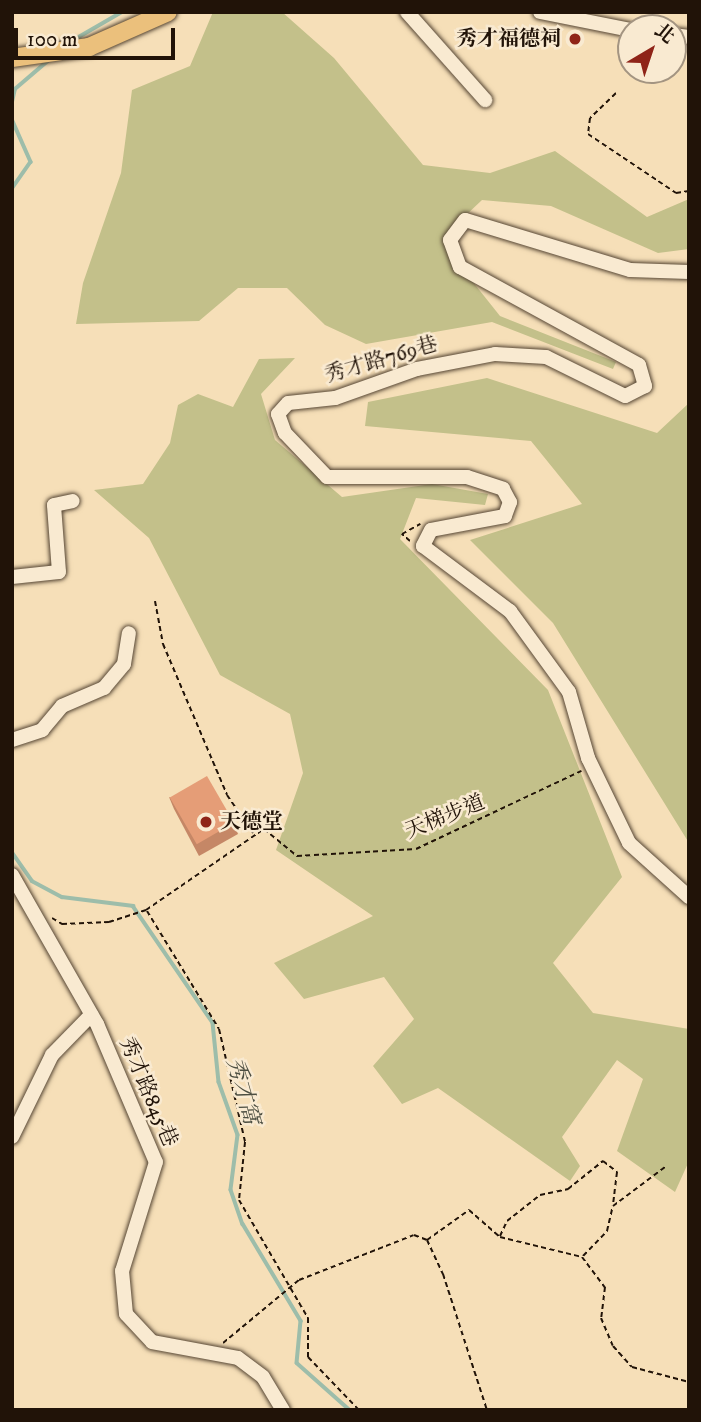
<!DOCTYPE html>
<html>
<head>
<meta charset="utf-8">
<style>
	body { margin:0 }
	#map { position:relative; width:701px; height:1422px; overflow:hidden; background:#f6dfb8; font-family:"IM FELL DW Pica","Noto Serif TC",serif }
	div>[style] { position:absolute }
	.green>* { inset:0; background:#c3c08a }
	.stream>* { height:3.5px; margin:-1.75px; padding:0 1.75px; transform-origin:1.75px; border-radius:1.75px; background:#9dbdaa }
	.path>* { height:2px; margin-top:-1px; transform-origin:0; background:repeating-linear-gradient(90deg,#211308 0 5px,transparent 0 8.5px) }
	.roads { filter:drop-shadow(0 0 2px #564634) drop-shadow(0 0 2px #564634) }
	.minor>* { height:14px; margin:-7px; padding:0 7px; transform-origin:7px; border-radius:7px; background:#f9ead1 }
	.major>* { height:18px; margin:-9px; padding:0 9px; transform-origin:9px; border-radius:9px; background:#ebc07c }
	.wall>* { inset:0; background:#c58766 }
	.building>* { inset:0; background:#e59d77; transform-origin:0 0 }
	.dots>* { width:19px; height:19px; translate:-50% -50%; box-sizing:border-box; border:4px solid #f9ead1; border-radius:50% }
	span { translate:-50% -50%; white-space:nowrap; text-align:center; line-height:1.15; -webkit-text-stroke:5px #f9ead1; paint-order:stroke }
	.poi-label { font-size:21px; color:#211308; font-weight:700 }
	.right { translate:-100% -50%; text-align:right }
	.left { translate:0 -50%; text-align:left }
	.street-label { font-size:21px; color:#211308 }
	.water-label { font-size:23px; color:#4c4e41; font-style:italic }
	.frame { position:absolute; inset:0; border:14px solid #211308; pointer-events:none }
	.north { position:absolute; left:617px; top:14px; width:70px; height:70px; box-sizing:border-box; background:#f9ead1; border:2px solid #a39481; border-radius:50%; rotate:39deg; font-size:19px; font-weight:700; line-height:28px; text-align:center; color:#211308 }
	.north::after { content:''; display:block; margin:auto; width:24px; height:32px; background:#8f2418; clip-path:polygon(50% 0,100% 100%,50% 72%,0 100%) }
	.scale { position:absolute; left:14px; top:28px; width:161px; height:32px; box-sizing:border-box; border:4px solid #211308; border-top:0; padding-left:9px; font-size:21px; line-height:24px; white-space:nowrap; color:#211308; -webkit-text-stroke:5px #f9ead1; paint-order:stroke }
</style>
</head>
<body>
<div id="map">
	<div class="green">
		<i style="clip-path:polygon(213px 12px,282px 12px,334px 58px,423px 165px,490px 173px,555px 151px,647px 217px,689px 199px,689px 249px,658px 253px,551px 206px,482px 200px,447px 233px,449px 252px,500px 316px,616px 362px,613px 369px,492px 322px,366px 344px,325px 325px,287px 288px,238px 288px,199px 321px,76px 324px,83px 283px,121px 173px,132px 90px,190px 66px)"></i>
		<i style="clip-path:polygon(295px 358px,261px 394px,275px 440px,342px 497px,432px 484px,488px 494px,485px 505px,416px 498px,400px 539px,548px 690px,622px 877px,553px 963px,593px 1013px,689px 1029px,689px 1161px,675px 1192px,617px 1151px,643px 1079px,617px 1060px,562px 1137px,580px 1166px,570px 1181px,438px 1088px,402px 1104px,373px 1066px,414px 1019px,384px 977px,304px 999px,274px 963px,373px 916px,276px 850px,303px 773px,290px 714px,220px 675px,149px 538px,94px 490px,143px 484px,170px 443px,178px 405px,198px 394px,233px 407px,259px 359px)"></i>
		<i style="clip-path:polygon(487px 378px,657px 433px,689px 403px,689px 843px,553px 623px,470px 540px,582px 504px,531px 441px,365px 426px,368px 402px)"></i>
	</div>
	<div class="stream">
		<i style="left:70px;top:42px;width:60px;rotate:-30deg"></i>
		<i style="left:12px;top:102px;width:13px;rotate:-77deg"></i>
		<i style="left:15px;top:89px;width:45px;rotate:-40.5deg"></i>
		<i style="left:12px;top:119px;width:47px;rotate:66.2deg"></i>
		<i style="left:31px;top:162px;width:33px;rotate:125deg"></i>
		<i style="left:12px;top:852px;width:35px;rotate:55deg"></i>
		<i style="left:32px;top:881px;width:34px;rotate:28deg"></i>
		<i style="left:62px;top:897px;width:72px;rotate:7.2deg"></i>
		<i style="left:133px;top:906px;width:142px;rotate:55.6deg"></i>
		<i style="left:213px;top:1023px;width:59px;rotate:84.2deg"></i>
		<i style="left:219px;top:1082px;width:56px;rotate:70.3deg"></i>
		<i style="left:238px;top:1135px;width:55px;rotate:97.3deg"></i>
		<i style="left:231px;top:1190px;width:36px;rotate:71deg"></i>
		<i style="left:243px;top:1224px;width:113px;rotate:59.1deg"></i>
		<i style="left:301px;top:1321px;width:42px;rotate:95.4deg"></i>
		<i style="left:297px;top:1363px;width:71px;rotate:41.6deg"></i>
	</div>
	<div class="path">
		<i style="left:616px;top:93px;width:36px;rotate:136deg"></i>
		<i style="left:590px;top:118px;width:16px;rotate:97deg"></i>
		<i style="left:588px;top:134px;width:106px;rotate:33.8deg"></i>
		<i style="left:676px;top:193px;width:13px;rotate:-9deg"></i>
		<i style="left:410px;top:541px;width:11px;rotate:-139deg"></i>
		<i style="left:402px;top:534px;width:21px;rotate:-29deg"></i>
		<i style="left:155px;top:601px;width:44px;rotate:79.5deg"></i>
		<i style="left:163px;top:644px;width:164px;rotate:67deg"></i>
		<i style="left:227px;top:795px;width:46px;rotate:55.6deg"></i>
		<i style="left:147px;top:911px;width:138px;rotate:58.6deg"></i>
		<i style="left:219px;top:1029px;width:116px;rotate:77deg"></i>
		<i style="left:245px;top:1142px;width:58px;rotate:95.9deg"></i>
		<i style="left:239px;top:1200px;width:137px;rotate:59.7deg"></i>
		<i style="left:308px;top:1318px;width:39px;rotate:90deg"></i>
		<i style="left:308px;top:1357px;width:74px;rotate:46.1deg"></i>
		<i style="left:52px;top:918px;width:12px;rotate:31deg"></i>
		<i style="left:62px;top:924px;width:47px;rotate:-2.4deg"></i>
		<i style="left:109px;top:922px;width:39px;rotate:-18deg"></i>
		<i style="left:146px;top:910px;width:143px;rotate:-34.5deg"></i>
		<i style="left:264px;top:829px;width:43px;rotate:39.3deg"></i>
		<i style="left:297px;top:856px;width:119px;rotate:-3.4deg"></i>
		<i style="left:416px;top:849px;width:183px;rotate:-25.3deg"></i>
		<i style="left:500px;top:1236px;width:17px;rotate:-65deg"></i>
		<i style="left:507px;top:1221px;width:42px;rotate:-38.2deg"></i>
		<i style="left:540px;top:1195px;width:29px;rotate:-12deg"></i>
		<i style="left:568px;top:1189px;width:45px;rotate:-38.7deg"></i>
		<i style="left:603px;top:1161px;width:18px;rotate:38deg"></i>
		<i style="left:617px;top:1172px;width:34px;rotate:97deg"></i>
		<i style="left:427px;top:1240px;width:52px;rotate:-35.5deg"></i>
		<i style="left:469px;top:1210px;width:41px;rotate:41.1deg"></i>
		<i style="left:500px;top:1237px;width:84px;rotate:13.7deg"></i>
		<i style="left:582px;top:1257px;width:38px;rotate:53deg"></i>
		<i style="left:605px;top:1287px;width:31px;rotate:97deg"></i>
		<i style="left:601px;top:1318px;width:30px;rotate:67deg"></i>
		<i style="left:613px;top:1346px;width:28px;rotate:48deg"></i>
		<i style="left:632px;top:1367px;width:59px;rotate:14.7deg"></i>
		<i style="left:583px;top:1256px;width:35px;rotate:-46deg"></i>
		<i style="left:607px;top:1231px;width:26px;rotate:-77deg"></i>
		<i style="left:613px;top:1206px;width:65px;rotate:-36.9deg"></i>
		<i style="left:223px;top:1343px;width:99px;rotate:-39.7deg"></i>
		<i style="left:299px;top:1280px;width:123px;rotate:-21.4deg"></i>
		<i style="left:414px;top:1235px;width:14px;rotate:21deg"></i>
		<i style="left:427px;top:1240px;width:38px;rotate:65deg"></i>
		<i style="left:443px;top:1274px;width:143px;rotate:72.1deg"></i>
	</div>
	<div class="roads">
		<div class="minor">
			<i style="left:407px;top:12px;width:118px;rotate:48.4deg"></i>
			<i style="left:540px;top:12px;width:93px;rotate:11.2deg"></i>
			<i style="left:673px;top:35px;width:16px;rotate:7deg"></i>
			<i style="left:689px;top:272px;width:59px;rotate:-178.1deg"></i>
			<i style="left:630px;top:270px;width:172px;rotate:-163.1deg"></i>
			<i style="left:465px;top:220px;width:25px;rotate:127deg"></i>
			<i style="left:450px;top:240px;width:29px;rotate:70deg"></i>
			<i style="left:460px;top:267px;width:204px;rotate:28.7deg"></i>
			<i style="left:639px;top:365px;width:22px;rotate:74deg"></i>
			<i style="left:645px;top:386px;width:22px;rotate:153deg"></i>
			<i style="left:625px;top:396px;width:88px;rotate:-153.7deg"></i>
			<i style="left:546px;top:357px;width:51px;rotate:-176.6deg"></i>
			<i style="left:495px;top:354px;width:79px;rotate:169.1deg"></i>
			<i style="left:417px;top:369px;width:87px;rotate:160.5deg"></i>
			<i style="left:335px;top:398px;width:47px;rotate:173.9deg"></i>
			<i style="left:288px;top:403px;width:15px;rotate:132deg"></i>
			<i style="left:278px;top:414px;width:20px;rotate:70deg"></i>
			<i style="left:285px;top:433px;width:61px;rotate:46.3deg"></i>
			<i style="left:327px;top:477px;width:140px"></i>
			<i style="left:467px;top:477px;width:38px;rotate:18deg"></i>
			<i style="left:503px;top:489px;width:15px;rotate:62deg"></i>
			<i style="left:510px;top:502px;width:15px;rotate:110deg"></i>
			<i style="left:505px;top:516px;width:75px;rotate:169.3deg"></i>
			<i style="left:431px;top:530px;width:18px;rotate:117deg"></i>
			<i style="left:423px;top:546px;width:109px;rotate:36.8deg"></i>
			<i style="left:510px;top:611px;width:100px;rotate:53.9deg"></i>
			<i style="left:569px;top:692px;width:69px;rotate:73.9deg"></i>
			<i style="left:588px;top:758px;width:94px;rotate:64.2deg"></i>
			<i style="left:629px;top:843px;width:81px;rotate:42deg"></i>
			<i style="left:12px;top:577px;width:47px;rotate:-6.1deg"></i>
			<i style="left:59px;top:572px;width:67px;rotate:-94.3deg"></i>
			<i style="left:54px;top:505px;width:19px;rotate:-12deg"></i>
			<i style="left:12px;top:740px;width:32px;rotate:-18deg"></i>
			<i style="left:42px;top:730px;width:31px;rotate:-50deg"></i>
			<i style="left:62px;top:706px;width:46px;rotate:-23.2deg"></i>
			<i style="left:104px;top:688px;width:31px;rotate:-50deg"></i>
			<i style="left:124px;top:664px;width:31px;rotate:-81deg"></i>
			<i style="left:12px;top:875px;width:172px;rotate:60.3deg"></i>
			<i style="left:97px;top:1024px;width:150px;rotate:66.9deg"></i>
			<i style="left:156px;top:1162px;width:114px;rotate:107.3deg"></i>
			<i style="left:122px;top:1271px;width:43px;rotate:84.7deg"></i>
			<i style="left:126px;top:1314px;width:38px;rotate:47deg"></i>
			<i style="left:152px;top:1342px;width:87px;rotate:10.5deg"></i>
			<i style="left:238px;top:1358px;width:31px;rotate:37deg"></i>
			<i style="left:263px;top:1377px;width:39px;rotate:59deg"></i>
			<i style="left:12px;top:1137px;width:91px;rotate:-64deg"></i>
			<i style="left:52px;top:1055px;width:56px;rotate:-45.7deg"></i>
		</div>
		<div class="major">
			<i style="left:12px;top:58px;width:78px;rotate:-8.1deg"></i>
			<i style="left:89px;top:47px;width:86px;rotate:-23.9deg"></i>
		</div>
	</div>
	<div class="wall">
		<i style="clip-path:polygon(169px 797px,234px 823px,238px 834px,199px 856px,174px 809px)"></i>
	</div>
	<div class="building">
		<i style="left:207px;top:776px;width:54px;height:43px;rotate:60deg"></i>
	</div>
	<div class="dots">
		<i style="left:575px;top:39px;background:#8f2418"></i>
		<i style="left:206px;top:822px;background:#8f2418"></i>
	</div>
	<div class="poi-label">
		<span class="right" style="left:561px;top:39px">秀才福德祠</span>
		<span class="left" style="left:220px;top:822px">天德堂</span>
	</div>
	<div class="street-label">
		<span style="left:381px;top:360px;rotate:-16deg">秀才路769巷</span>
		<span style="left:445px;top:817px;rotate:-22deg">天梯步道</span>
		<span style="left:148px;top:1092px;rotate:67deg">秀才路845巷</span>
	</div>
	<div class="water-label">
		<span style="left:242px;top:1091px;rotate:74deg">秀才窩</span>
	</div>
	<div class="frame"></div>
	<div class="north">北</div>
	<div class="scale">100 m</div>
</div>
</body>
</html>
